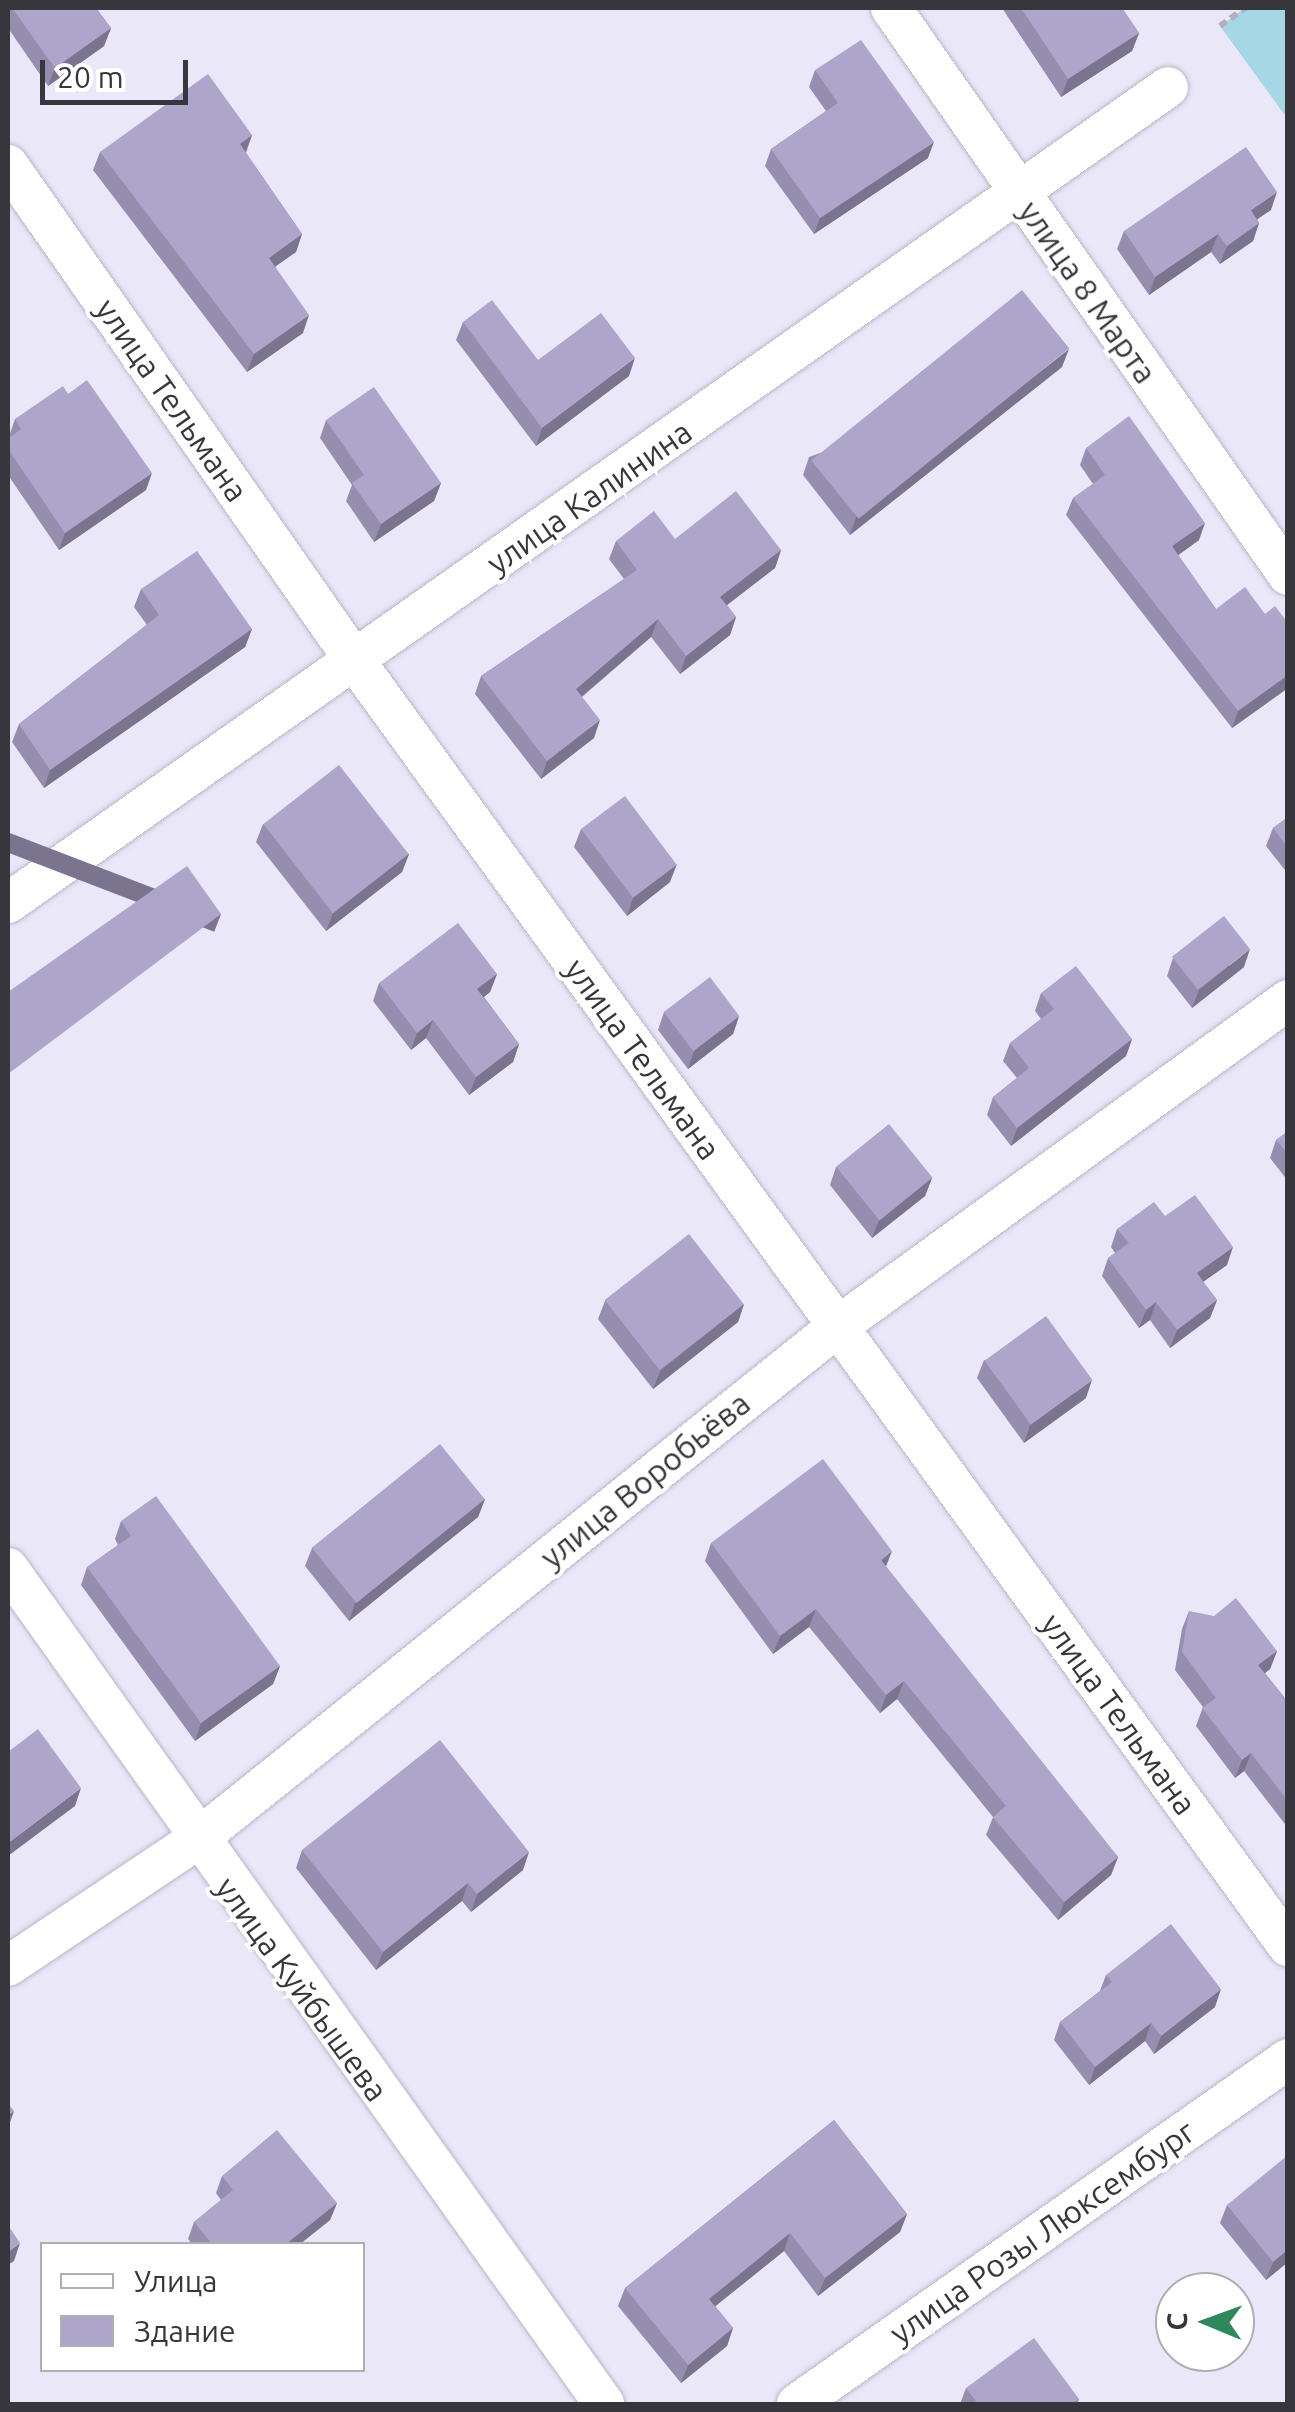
<!DOCTYPE html>
<html>
<head>
<meta charset="utf-8">
<style>
	body { margin:0 }
	#map { position:relative; width:1295px; height:2412px; overflow:hidden; background:#eae7f9; font-family:Ubuntu,sans-serif }
	div>[style] { position:absolute }
	.water>* { inset:0; background:#a5d8e4 }
	.path>* { height:6px; margin-top:-3px; transform-origin:0; background:repeating-linear-gradient(90deg,#b2afbe 0 8px,transparent 0 13px) }
	.roads { filter:drop-shadow(0 0 2px #b9b7c7) drop-shadow(0 0 2px #b9b7c7) }
	.minor>* { height:40px; margin:-20px; padding:0 20px; transform-origin:20px; border-radius:20px; background:#fff }
	.wall>* { inset:0; background:#968eaf }
	.shaded-wall>* { inset:0; background:#7a748e; transform-origin:0 0 }
	.building>* { inset:0; background:#aea5cb; transform-origin:0 0 }
	span { translate:-50% -50%; white-space:nowrap; text-align:center; line-height:1.15; -webkit-text-stroke:8px #fff; paint-order:stroke }
	.street-label { font-size:32px; color:#37363d }
	.frame { position:absolute; inset:0; border:10px solid #37363d; pointer-events:none }
	.legend { position:absolute; left:40px; top:2242px; width:325px; height:130px; box-sizing:border-box; background:#fff; border:2px solid #afafb1; margin:0; padding:12px 18px; list-style:none; font-size:30px; color:#37363d }
	.legend li { display:flex; align-items:center; gap:20px; height:50px }
	.legend b { width:50px; border:2px solid #afafb1 }
	.north { position:absolute; left:1155px; top:2272px; width:100px; height:100px; box-sizing:border-box; background:#fff; border:2px solid #afafb1; border-radius:50%; rotate:271deg; font-size:28px; font-weight:700; line-height:40px; text-align:center; color:#37363d }
	.north::after { content:''; display:block; margin:auto; width:35px; height:45px; background:#2f875c; clip-path:polygon(50% 0,100% 100%,50% 72%,0 100%) }
	.scale { position:absolute; left:40px; top:60px; width:148px; height:45px; box-sizing:border-box; border:5px solid #37363d; border-top:0; padding-left:12px; font-size:30px; line-height:35px; white-space:nowrap; color:#37363d; -webkit-text-stroke:8px #fff; paint-order:stroke }
</style>
</head>
<body>
<div id="map">
	<div class="water">
		<i style="clip-path:polygon(1245px 8px,1287px 8px,1287px 118px,1220px 26px)"></i>
	</div>
	<div class="path">
		<i style="left:1220px;top:26px;width:31px;rotate:-36deg"></i>
	</div>
	<div class="roads">
		<div class="minor">
			<i style="left:891px;top:8px;width:692px;rotate:55deg"></i>
			<i style="left:8px;top:165px;width:605px;rotate:55.02deg"></i>
			<i style="left:355px;top:661px;width:1588px;rotate:54.02deg"></i>
			<i style="left:8px;top:903px;width:1418px;rotate:-35.12deg"></i>
			<i style="left:8px;top:1568px;width:1027px;rotate:54.51deg"></i>
			<i style="left:8px;top:1966px;width:225px;rotate:-33.8deg"></i>
			<i style="left:195px;top:1841px;width:822px;rotate:-38.68deg"></i>
			<i style="left:837px;top:1327px;width:557px;rotate:-35.94deg"></i>
			<i style="left:797px;top:2404px;width:600px;rotate:-35.09deg"></i>
		</div>
	</div>
	<div class="wall">
		<i style="clip-path:polygon(8px 8px,96px 8px,111px 28px,104px 46px,48px 86px,8px 28px)"></i>
		<i style="clip-path:polygon(1002px 8px,1122px 8px,1139px 33px,1132px 51px,1061px 97px)"></i>
		<i style="clip-path:polygon(815px 70px,928px 158px,814px 234px,765px 166px,771px 149px,826px 111px,809px 87px)"></i>
		<i style="clip-path:polygon(252px 135px,246px 153px,302px 234px,296px 252px,275px 266px,303px 333px,247px 372px,93px 170px,100px 152px)"></i>
		<i style="clip-path:polygon(1271px 210px,1257px 219px,1259px 223px,1253px 241px,1220px 264px,1211px 252px,1149px 295px,1117px 249px,1124px 231px)"></i>
		<i style="clip-path:polygon(463px 322px,538px 360px,629px 376px,536px 446px,456px 340px)"></i>
		<i style="clip-path:polygon(1062px 367px,850px 535px,803px 475px,809px 457px)"></i>
		<i style="clip-path:polygon(68px 394px,146px 490px,59px 550px,8px 475px,8px 439px,15px 419px)"></i>
		<i style="clip-path:polygon(326px 420px,441px 483px,434px 501px,374px 542px,346px 501px,352px 485px,320px 438px)"></i>
		<i style="clip-path:polygon(1086px 448px,1199px 540px,1178px 555px,1216px 609px,1265px 614px,1288px 623px,1288px 688px,1232px 728px,1066px 515px,1073px 498px,1093px 484px,1080px 465px)"></i>
		<i style="clip-path:polygon(675px 539px,781px 550px,775px 568px,727px 605px,736px 617px,730px 635px,680px 674px,651px 637px,582px 697px,594px 738px,541px 779px,475px 694px,481px 676px,624px 579px,609px 559px,616px 541px)"></i>
		<i style="clip-path:polygon(141px 589px,252px 629px,245px 647px,44px 788px,12px 742px,19px 724px,147px 625px,134px 607px)"></i>
		<i style="clip-path:polygon(1288px 817px,1288px 874px,1266px 846px,1273px 828px)"></i>
		<i style="clip-path:polygon(263px 824px,409px 854px,402px 872px,326px 931px,256px 842px)"></i>
		<i style="clip-path:polygon(581px 829px,670px 882px,627px 916px,574px 847px)"></i>
		<i style="clip-path:polygon(1173px 958px,1244px 967px,1192px 1008px,1167px 976px)"></i>
		<i style="clip-path:polygon(497px 974px,490px 992px,484px 997px,519px 1044px,513px 1062px,469px 1095px,426px 1038px,411px 1050px,373px 1001px,379px 983px)"></i>
		<i style="clip-path:polygon(1041px 993px,1132px 1039px,1126px 1056px,1011px 1146px,987px 1115px,993px 1097px,1017px 1078px,1003px 1061px,1010px 1043px,1041px 1019px,1035px 1011px)"></i>
		<i style="clip-path:polygon(664px 1012px,739px 1016px,733px 1034px,688px 1069px,658px 1030px)"></i>
		<i style="clip-path:polygon(1288px 1131px,1288px 1181px,1270px 1158px,1276px 1140px)"></i>
		<i style="clip-path:polygon(836px 1167px,932px 1178px,925px 1196px,872px 1238px,830px 1185px)"></i>
		<i style="clip-path:polygon(1165px 1216px,1227px 1265px,1203px 1282px,1217px 1300px,1210px 1318px,1170px 1348px,1150px 1320px,1139px 1328px,1102px 1276px,1108px 1258px,1115px 1253px,1111px 1247px,1117px 1229px)"></i>
		<i style="clip-path:polygon(605px 1301px,744px 1304px,738px 1322px,653px 1389px,598px 1319px)"></i>
		<i style="clip-path:polygon(984px 1360px,1086px 1398px,1024px 1443px,977px 1378px)"></i>
		<i style="clip-path:polygon(485px 1499px,478px 1517px,349px 1621px,305px 1566px,312px 1548px)"></i>
		<i style="clip-path:polygon(121px 1521px,280px 1666px,273px 1684px,195px 1741px,81px 1585px,87px 1567px,118px 1545px,115px 1539px)"></i>
		<i style="clip-path:polygon(711px 1543px,886px 1567px,1118px 1857px,1111px 1875px,1058px 1920px,986px 1835px,993px 1817px,897px 1699px,880px 1713px,809px 1627px,773px 1654px,705px 1561px)"></i>
		<i style="clip-path:polygon(1189px 1611px,1277px 1651px,1270px 1669px,1265px 1673px,1288px 1702px,1288px 1828px,1244px 1771px,1235px 1778px,1196px 1726px,1203px 1707px,1175px 1670px,1182px 1629px)"></i>
		<i style="clip-path:polygon(302px 1850px,523px 1870px,471px 1912px,462px 1901px,376px 1970px,296px 1868px)"></i>
		<i style="clip-path:polygon(1106px 1975px,1215px 2007px,1154px 2054px,1145px 2041px,1089px 2085px,1054px 2040px,1060px 2022px,1100px 1991px)"></i>
		<i style="clip-path:polygon(834px 2120px,907px 2214px,900px 2232px,818px 2296px,784px 2251px,715px 2306px,733px 2328px,727px 2346px,681px 2383px,618px 2306px,625px 2288px)"></i>
		<i style="clip-path:polygon(222px 2176px,337px 2203px,330px 2220px,300px 2244px,192px 2244px,188px 2239px,194px 2222px,221px 2200px,216px 2193px)"></i>
		<i style="clip-path:polygon(1227px 2205px,1288px 2262px,1266px 2280px,1220px 2223px)"></i>
		<i style="clip-path:polygon(966px 2388px,1079px 2399px,1077px 2404px,960px 2404px)"></i>
	</div>
	<div class="shaded-wall">
		<i style="clip-path:polygon(111px 28px,104px 46px,48px 86px,55px 68px)"></i>
		<i style="clip-path:polygon(1139px 33px,1132px 51px,1061px 97px,1068px 79px)"></i>
		<i style="clip-path:polygon(252px 135px,245px 153px,240px 144px)"></i>
		<i style="clip-path:polygon(934px 142px,928px 158px,814px 234px,820px 218px)"></i>
		<i style="clip-path:polygon(1277px 192px,1271px 210px,1244px 228px,1251px 210px)"></i>
		<i style="clip-path:polygon(1259px 223px,1253px 241px,1220px 264px,1227px 246px)"></i>
		<i style="clip-path:polygon(302px 234px,296px 252px,262px 276px,269px 258px)"></i>
		<i style="clip-path:polygon(1218px 234px,1211px 252px,1149px 295px,1155px 277px)"></i>
		<i style="clip-path:polygon(309px 315px,303px 333px,247px 372px,254px 354px)"></i>
		<i style="clip-path:polygon(1069px 349px,1062px 367px,850px 535px,856px 517px)"></i>
		<i style="clip-path:polygon(635px 358px,629px 376px,536px 446px,542px 428px)"></i>
		<i style="clip-path:polygon(152px 473px,146px 490px,59px 550px,65px 533px)"></i>
		<i style="clip-path:polygon(441px 483px,434px 501px,374px 542px,381px 524px)"></i>
		<i style="clip-path:polygon(1205px 523px,1199px 540px,1166px 564px,1172px 546px)"></i>
		<i style="clip-path:polygon(781px 550px,775px 568px,714px 615px,720px 597px)"></i>
		<i style="clip-path:polygon(736px 617px,730px 635px,680px 674px,686px 656px)"></i>
		<i style="clip-path:polygon(658px 619px,651px 637px,569px 707px,576px 689px)"></i>
		<i style="clip-path:polygon(252px 629px,245px 647px,44px 788px,50px 770px)"></i>
		<i style="clip-path:polygon(1288px 675px,1288px 688px,1232px 728px,1238px 711px)"></i>
		<i style="clip-path:polygon(600px 720px,594px 738px,541px 779px,547px 761px)"></i>
		<i style="clip-path:polygon(409px 854px,402px 872px,326px 931px,333px 913px)"></i>
		<i style="clip-path:polygon(677px 864px,670px 882px,627px 916px,633px 898px)"></i>
		<i style="left:221px;top:914px;width:19px;height:266px;rotate:111deg"></i>
		<i style="clip-path:polygon(1250px 949px,1244px 967px,1192px 1008px,1199px 990px)"></i>
		<i style="clip-path:polygon(497px 974px,490px 992px,471px 1007px,477px 989px)"></i>
		<i style="clip-path:polygon(739px 1016px,733px 1034px,688px 1069px,694px 1051px)"></i>
		<i style="clip-path:polygon(433px 1020px,426px 1038px,411px 1050px,417px 1033px)"></i>
		<i style="clip-path:polygon(1132px 1039px,1126px 1056px,1011px 1146px,1017px 1128px)"></i>
		<i style="clip-path:polygon(519px 1044px,513px 1062px,469px 1095px,476px 1077px)"></i>
		<i style="clip-path:polygon(932px 1178px,925px 1196px,872px 1238px,879px 1220px)"></i>
		<i style="clip-path:polygon(1233px 1247px,1227px 1265px,1190px 1291px,1197px 1273px)"></i>
		<i style="clip-path:polygon(1217px 1300px,1210px 1318px,1170px 1348px,1177px 1330px)"></i>
		<i style="clip-path:polygon(1156px 1302px,1150px 1320px,1139px 1328px,1146px 1310px)"></i>
		<i style="clip-path:polygon(744px 1304px,738px 1322px,653px 1389px,660px 1371px)"></i>
		<i style="clip-path:polygon(1092px 1380px,1086px 1398px,1024px 1443px,1030px 1425px)"></i>
		<i style="clip-path:polygon(485px 1499px,478px 1517px,349px 1621px,355px 1603px)"></i>
		<i style="clip-path:polygon(892px 1551px,885px 1569px,881px 1560px)"></i>
		<i style="clip-path:polygon(816px 1609px,809px 1627px,773px 1654px,780px 1636px)"></i>
		<i style="clip-path:polygon(1277px 1651px,1270px 1669px,1252px 1683px,1258px 1665px)"></i>
		<i style="clip-path:polygon(280px 1666px,273px 1684px,195px 1741px,201px 1723px)"></i>
		<i style="clip-path:polygon(904px 1681px,897px 1699px,880px 1713px,886px 1695px)"></i>
		<i style="clip-path:polygon(1251px 1753px,1244px 1771px,1235px 1778px,1242px 1760px)"></i>
		<i style="clip-path:polygon(81px 1788px,75px 1806px,8px 1856px,8px 1843px)"></i>
		<i style="clip-path:polygon(529px 1852px,523px 1870px,471px 1912px,477px 1894px)"></i>
		<i style="clip-path:polygon(1118px 1857px,1111px 1875px,1058px 1920px,1064px 1902px)"></i>
		<i style="clip-path:polygon(468px 1883px,462px 1901px,376px 1970px,383px 1952px)"></i>
		<i style="clip-path:polygon(1221px 1989px,1215px 2007px,1154px 2054px,1161px 2036px)"></i>
		<i style="clip-path:polygon(1151px 2023px,1145px 2041px,1089px 2085px,1095px 2067px)"></i>
		<i style="clip-path:polygon(14px 2111px,8px 2128px,8px 2115px)"></i>
		<i style="clip-path:polygon(337px 2203px,330px 2220px,300px 2244px,286px 2244px)"></i>
		<i style="clip-path:polygon(907px 2214px,900px 2232px,818px 2296px,825px 2278px)"></i>
		<i style="clip-path:polygon(790px 2233px,784px 2251px,702px 2317px,709px 2299px)"></i>
		<i style="clip-path:polygon(20px 2243px,14px 2261px,8px 2265px,8px 2252px)"></i>
		<i style="clip-path:polygon(1288px 2249px,1288px 2262px,1266px 2280px,1273px 2262px)"></i>
		<i style="clip-path:polygon(733px 2328px,727px 2346px,681px 2383px,688px 2365px)"></i>
	</div>
	<div class="building">
		<i style="clip-path:polygon(12px 8px,96px 8px,111px 28px,55px 68px)"></i>
		<i style="clip-path:polygon(1021px 8px,1122px 8px,1139px 33px,1068px 79px)"></i>
		<i style="clip-path:polygon(861px 40px,934px 142px,820px 218px,771px 149px,838px 103px,815px 70px)"></i>
		<i style="clip-path:polygon(208px 74px,252px 135px,240px 144px,302px 234px,269px 258px,309px 315px,254px 354px,100px 152px)"></i>
		<i style="clip-path:polygon(1246px 147px,1277px 192px,1251px 210px,1259px 223px,1227px 246px,1218px 234px,1155px 277px,1124px 231px)"></i>
		<i style="left:1022px;top:290px;width:75px;height:271px;rotate:51deg"></i>
		<i style="clip-path:polygon(492px 300px,538px 360px,601px 313px,635px 358px,542px 428px,463px 322px)"></i>
		<i style="clip-path:polygon(87px 380px,152px 473px,65px 533px,8px 449px,8px 439px,21px 429px,15px 419px,63px 386px,68px 394px)"></i>
		<i style="clip-path:polygon(374px 387px,441px 483px,381px 524px,352px 483px,364px 475px,326px 420px)"></i>
		<i style="clip-path:polygon(1129px 416px,1205px 523px,1172px 546px,1216px 609px,1245px 587px,1265px 614px,1275px 606px,1288px 623px,1288px 675px,1238px 711px,1073px 498px,1105px 475px,1086px 448px)"></i>
		<i style="clip-path:polygon(736px 491px,781px 550px,720px 597px,736px 617px,686px 656px,658px 619px,576px 689px,600px 720px,547px 761px,481px 676px,637px 570px,616px 541px,654px 511px,675px 539px)"></i>
		<i style="clip-path:polygon(197px 551px,252px 629px,50px 770px,19px 724px,159px 615px,141px 589px)"></i>
		<i style="left:339px;top:765px;width:113px;height:96px;rotate:52deg"></i>
		<i style="left:625px;top:796px;width:86px;height:55px;rotate:53deg"></i>
		<i style="clip-path:polygon(1288px 817px,1288px 848px,1273px 828px)"></i>
		<i style="clip-path:polygon(187px 866px,221px 914px,8px 1074px,8px 992px)"></i>
		<i style="left:1224px;top:916px;width:42px;height:66px;rotate:52deg"></i>
		<i style="clip-path:polygon(458px 923px,497px 974px,477px 989px,519px 1044px,476px 1077px,433px 1020px,417px 1033px,379px 983px)"></i>
		<i style="clip-path:polygon(1076px 966px,1132px 1039px,1017px 1128px,993px 1097px,1029px 1068px,1010px 1043px,1054px 1009px,1041px 993px)"></i>
		<i style="left:710px;top:977px;width:49px;height:58px;rotate:53deg"></i>
		<i style="left:889px;top:1124px;width:69px;height:68px;rotate:51deg"></i>
		<i style="clip-path:polygon(1288px 1131px,1288px 1154px,1276px 1140px)"></i>
		<i style="clip-path:polygon(1195px 1195px,1233px 1247px,1197px 1273px,1217px 1300px,1177px 1330px,1156px 1302px,1146px 1310px,1108px 1258px,1129px 1243px,1117px 1229px,1154px 1202px,1165px 1216px)"></i>
		<i style="left:689px;top:1234px;width:89px;height:107px;rotate:52deg"></i>
		<i style="left:1046px;top:1316px;width:79px;height:76px;rotate:54deg"></i>
		<i style="left:440px;top:1444px;width:71px;height:165px;rotate:51deg"></i>
		<i style="clip-path:polygon(823px 1459px,892px 1551px,881px 1560px,1118px 1857px,1064px 1902px,993px 1817px,1006px 1806px,904px 1681px,886px 1695px,816px 1609px,780px 1636px,711px 1543px)"></i>
		<i style="clip-path:polygon(156px 1496px,280px 1666px,201px 1723px,87px 1567px,131px 1536px,121px 1521px)"></i>
		<i style="clip-path:polygon(1236px 1598px,1277px 1651px,1258px 1665px,1288px 1702px,1288px 1801px,1251px 1753px,1242px 1760px,1202px 1708px,1216px 1698px,1182px 1652px,1189px 1611px,1214px 1616px)"></i>
		<i style="clip-path:polygon(38px 1729px,81px 1788px,8px 1843px,8px 1752px)"></i>
		<i style="clip-path:polygon(440px 1740px,529px 1852px,477px 1894px,468px 1883px,383px 1952px,302px 1850px)"></i>
		<i style="clip-path:polygon(1171px 1924px,1221px 1989px,1161px 2036px,1151px 2023px,1095px 2067px,1060px 2022px,1112px 1982px,1106px 1975px)"></i>
		<i style="clip-path:polygon(8px 2103px,14px 2111px,8px 2115px)"></i>
		<i style="clip-path:polygon(834px 2120px,907px 2214px,825px 2278px,790px 2233px,709px 2299px,733px 2328px,688px 2365px,625px 2288px)"></i>
		<i style="clip-path:polygon(277px 2130px,337px 2203px,286px 2244px,212px 2244px,194px 2222px,233px 2190px,222px 2176px)"></i>
		<i style="clip-path:polygon(1288px 2155px,1288px 2249px,1273px 2262px,1227px 2205px)"></i>
		<i style="clip-path:polygon(8px 2225px,20px 2243px,8px 2252px)"></i>
		<i style="clip-path:polygon(1034px 2338px,1079px 2399px,1071px 2404px,978px 2404px,966px 2388px)"></i>
	</div>
	<div class="street-label">
		<span style="left:1088px;top:292px;rotate:55deg">улица 8 Марта</span>
		<span style="left:172px;top:400px;rotate:55deg">улица Тельмана</span>
		<span style="left:589px;top:497px;rotate:-35deg">улица Калинина</span>
		<span style="left:643px;top:1059px;rotate:54deg">улица Тельмана</span>
		<span style="left:645px;top:1480px;rotate:-39deg">улица Воробьёва</span>
		<span style="left:1119px;top:1714px;rotate:54deg">улица Тельмана</span>
		<span style="left:302px;top:1989px;rotate:54deg">улица Куйбышева</span>
		<span style="left:1042px;top:2232px;rotate:-35deg">улица Розы Люксембург</span>
	</div>
	<div class="frame"></div>
	<ul class="legend">
	<li><b style="height:12px;background:#fff"></b>Улица</li>
	<li><b style="height:28px;background:#aea5cb"></b>Здание</li>
	</ul>
	<div class="north">С</div>
	<div class="scale">20 m</div>
</div>
</body>
</html>
